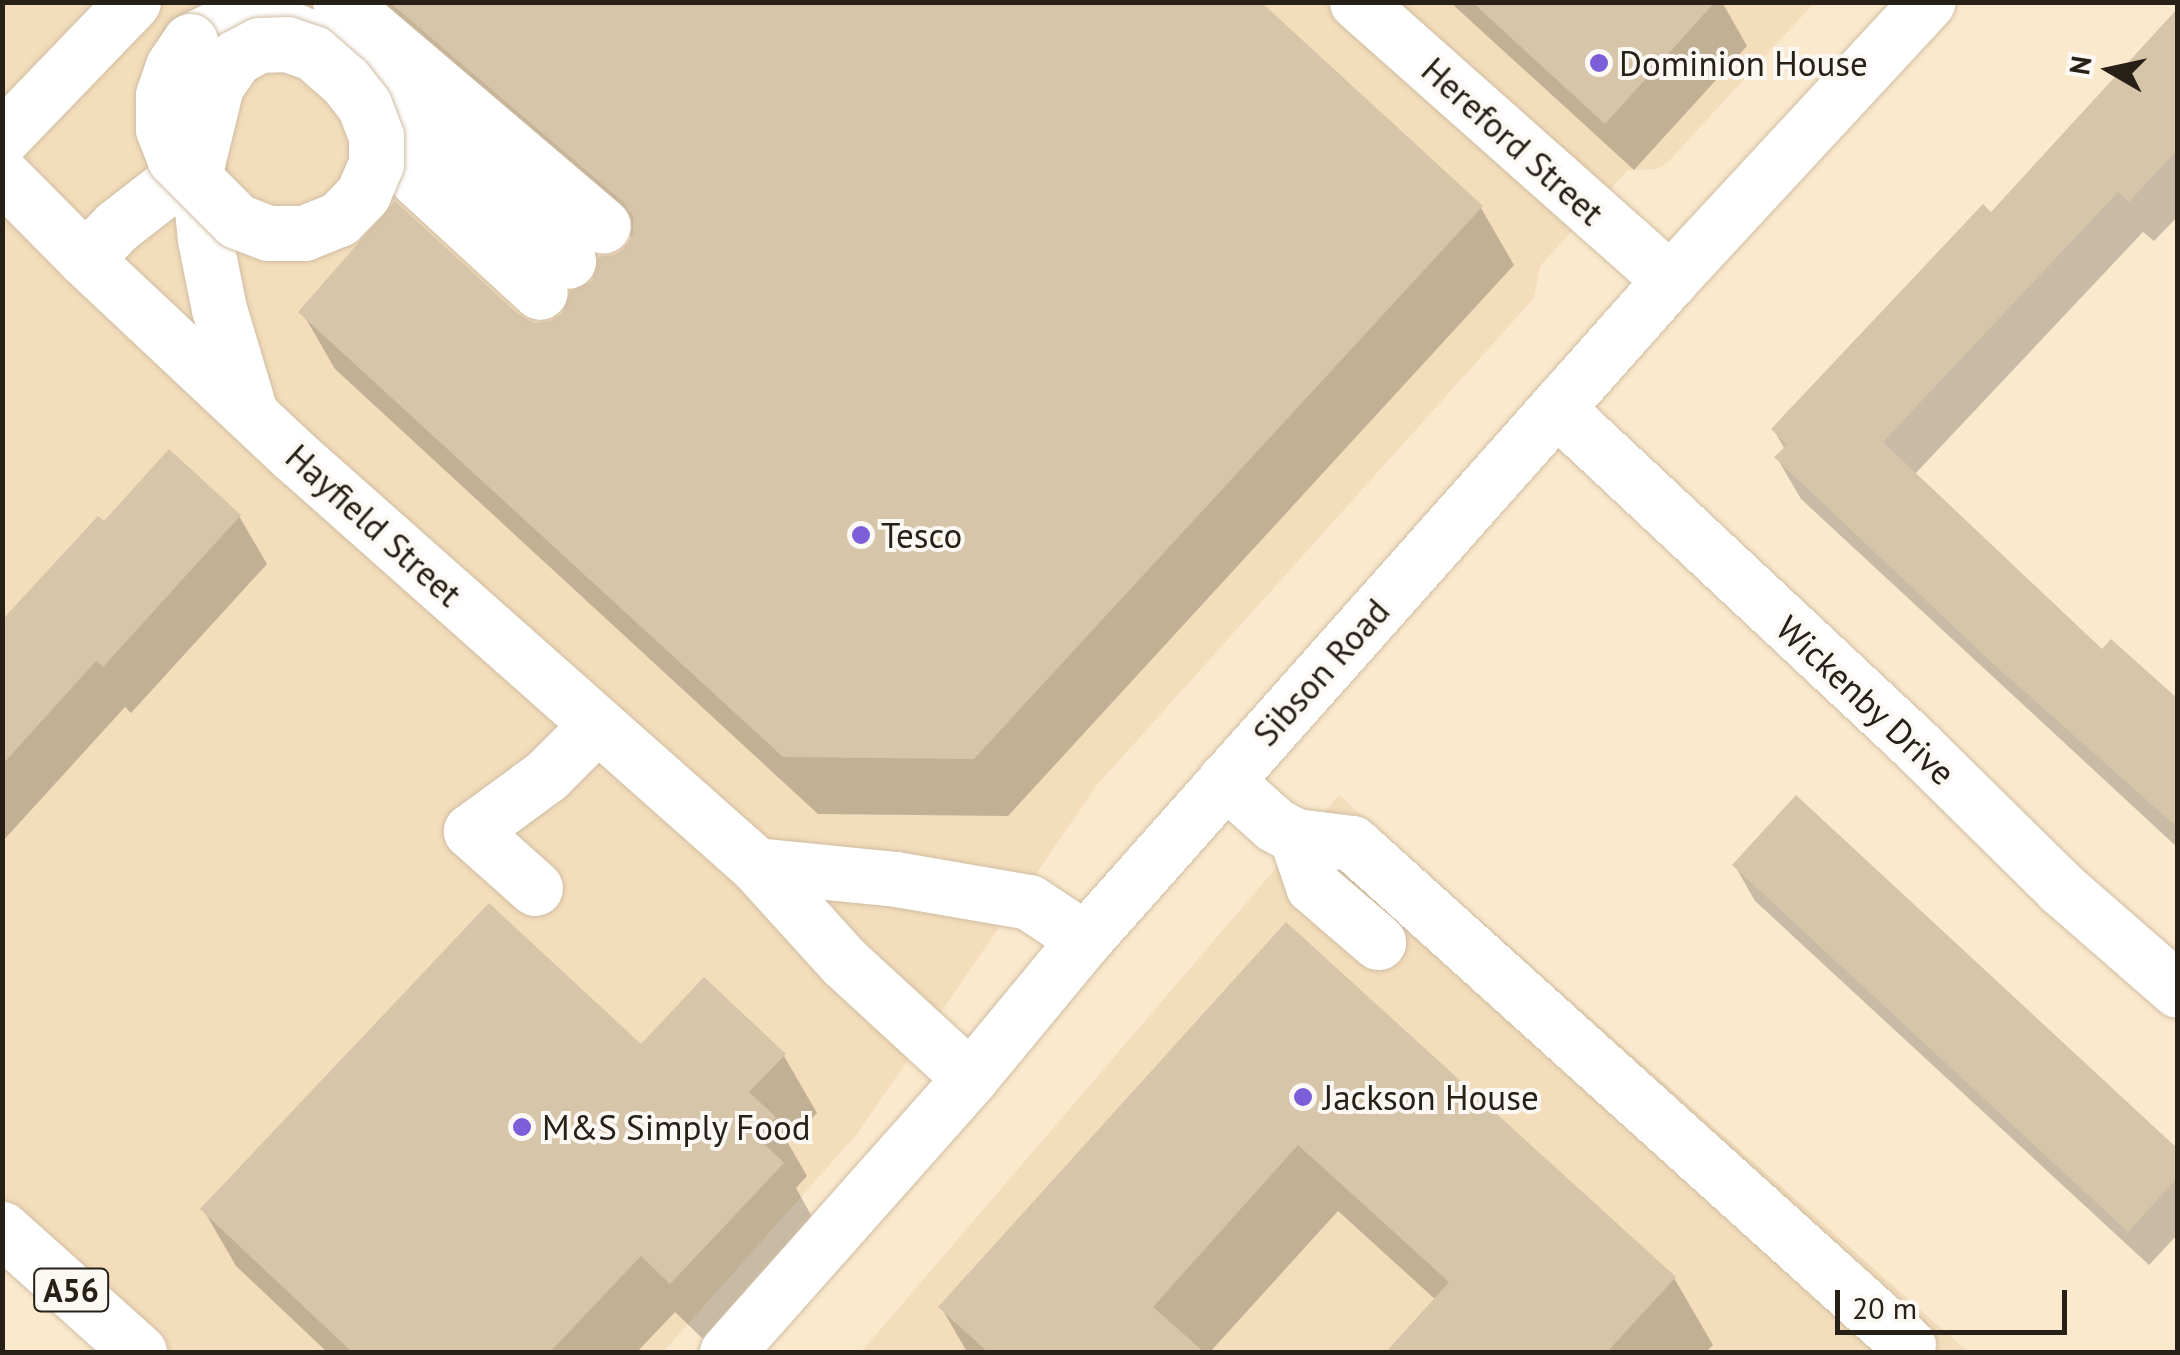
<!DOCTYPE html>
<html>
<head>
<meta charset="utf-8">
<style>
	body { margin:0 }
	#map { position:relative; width:2180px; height:1355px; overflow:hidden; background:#fbe9cd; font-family:"PT Sans",sans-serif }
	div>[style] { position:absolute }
	.built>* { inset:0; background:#f3ddbb }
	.shadow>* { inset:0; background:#0003 }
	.building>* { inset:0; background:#d7c5aa }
	.roads { filter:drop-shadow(0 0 2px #cfbda2) drop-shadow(0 0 2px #cfbda2) }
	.minor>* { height:55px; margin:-27.5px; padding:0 27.5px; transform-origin:27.5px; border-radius:27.5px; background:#fff }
	.major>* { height:55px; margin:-27.5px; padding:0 27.5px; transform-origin:27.5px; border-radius:27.5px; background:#fff }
	.highway>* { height:55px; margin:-27.5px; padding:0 27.5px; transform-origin:27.5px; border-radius:27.5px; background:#fff }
	.bridges { filter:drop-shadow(0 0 2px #cfbda2) drop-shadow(0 0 2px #cfbda2) }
	.minor-bridge>* { height:55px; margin:-27.5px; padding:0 27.5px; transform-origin:27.5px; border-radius:27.5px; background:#fff }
	.dots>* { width:28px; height:28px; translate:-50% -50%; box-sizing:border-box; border:5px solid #fcf8f3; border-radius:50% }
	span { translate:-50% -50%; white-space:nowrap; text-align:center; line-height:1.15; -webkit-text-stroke:8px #fcf8f3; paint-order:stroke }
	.shield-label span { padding:2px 8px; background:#fcf8f3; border:2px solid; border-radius:8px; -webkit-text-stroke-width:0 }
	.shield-label { font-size:32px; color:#272016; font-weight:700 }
	.poi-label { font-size:35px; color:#272016 }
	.left { translate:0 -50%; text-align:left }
	.street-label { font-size:35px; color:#272016 }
	.frame { position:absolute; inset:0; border:5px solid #272016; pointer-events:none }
	.north { position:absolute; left:2060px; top:20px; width:100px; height:100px; -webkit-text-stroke:8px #fcf8f3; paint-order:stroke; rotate:279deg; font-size:28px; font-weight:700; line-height:40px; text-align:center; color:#272016 }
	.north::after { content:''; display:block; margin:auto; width:35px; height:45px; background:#272016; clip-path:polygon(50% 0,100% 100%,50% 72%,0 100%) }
	.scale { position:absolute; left:1835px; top:1290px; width:232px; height:45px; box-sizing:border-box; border:5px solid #272016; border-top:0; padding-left:12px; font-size:30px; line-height:35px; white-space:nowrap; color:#272016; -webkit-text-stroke:8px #fcf8f3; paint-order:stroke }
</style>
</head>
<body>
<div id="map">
	<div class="built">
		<i style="clip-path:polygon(2px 3px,1814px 3px,1669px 161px,1657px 169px,1628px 170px,1540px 266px,1534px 298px,1097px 785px,857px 1134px,663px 1352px,161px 1352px,3px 1205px)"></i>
		<i style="clip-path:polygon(1339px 795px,1968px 1352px,861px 1352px)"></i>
	</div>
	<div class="shadow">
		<i style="clip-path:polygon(354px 2px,1257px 2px,1481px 208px,1514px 265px,1008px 816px,818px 814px,335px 369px,302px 312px,517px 317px,534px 325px,551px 324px,564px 315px,633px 238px)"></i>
		<i style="clip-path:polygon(1450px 2px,1722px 2px,1747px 46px,1634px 170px)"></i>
		<i style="clip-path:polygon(2178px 15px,2178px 216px,2154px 241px,2143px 232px,1914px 475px,2102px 653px,2178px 704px,2178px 848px,1801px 499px,1777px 458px,1785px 450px,1774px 430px,1991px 215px)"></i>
		<i style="clip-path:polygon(239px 516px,267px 564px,131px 713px,125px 707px,2px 842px,2px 624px,104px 525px)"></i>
		<i style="clip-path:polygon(1735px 866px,2178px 1153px,2178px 1234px,2149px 1265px,1755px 901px)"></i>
		<i style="clip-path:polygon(1287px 926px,1674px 1278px,1713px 1345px,1706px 1352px,1389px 1352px,1436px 1300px,1338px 1211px,1210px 1352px,967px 1352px,941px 1307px)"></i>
		<i style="clip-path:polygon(641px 1048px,784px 1056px,817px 1113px,788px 1143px,807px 1176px,796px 1188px,815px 1222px,704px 1340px,675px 1312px,637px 1352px,327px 1352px,236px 1266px,203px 1209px)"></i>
	</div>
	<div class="building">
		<i style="clip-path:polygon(389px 2px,1261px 2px,1483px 206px,974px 759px,783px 757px,298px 312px,395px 201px,519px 315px,534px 323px,550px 321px,562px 314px,570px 291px,592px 281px,598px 257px,614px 255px,626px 247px,633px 233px,633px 216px,623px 202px)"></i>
		<i style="clip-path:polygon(1472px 2px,1715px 2px,1605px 124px)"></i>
		<i style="clip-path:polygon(2178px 8px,2178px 149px,2129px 202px,2118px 192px,1883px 442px,2102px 649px,2111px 639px,2178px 699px,2178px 828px,1990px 661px,1774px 457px,1787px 445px,1771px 429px,1983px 204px,1991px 212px)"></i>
		<i style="clip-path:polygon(169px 449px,241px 515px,103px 667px,96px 661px,2px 765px,2px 620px,98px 516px,104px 521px)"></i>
		<i style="clip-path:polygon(1796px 795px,2178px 1149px,2178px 1177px,2128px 1232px,1732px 865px)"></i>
		<i style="clip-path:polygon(489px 903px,641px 1044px,704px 977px,786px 1054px,749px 1092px,776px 1117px,757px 1137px,784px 1163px,670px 1284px,641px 1256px,550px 1352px,352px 1352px,200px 1209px)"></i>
		<i style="clip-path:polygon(1286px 922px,1676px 1277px,1607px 1352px,1386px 1352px,1449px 1282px,1298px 1145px,1153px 1307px,1204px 1352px,988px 1352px,938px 1307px)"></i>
	</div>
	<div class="roads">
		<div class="minor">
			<i style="left:340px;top:2px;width:345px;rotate:40.4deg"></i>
			<i style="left:1357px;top:2px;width:419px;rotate:41.6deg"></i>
			<i style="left:190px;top:41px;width:37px;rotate:-26deg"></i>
			<i style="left:223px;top:25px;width:33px;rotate:-3deg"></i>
			<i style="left:256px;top:23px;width:30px;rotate:8deg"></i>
			<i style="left:286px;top:27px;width:30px;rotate:24deg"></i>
			<i style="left:313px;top:39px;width:338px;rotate:41deg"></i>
			<i style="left:389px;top:131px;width:54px;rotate:60.1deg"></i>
			<i style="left:416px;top:178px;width:168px;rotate:42.6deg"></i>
			<i style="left:2px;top:138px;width:189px;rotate:-46.1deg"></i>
			<i style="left:197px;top:164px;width:75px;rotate:83.9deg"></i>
			<i style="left:205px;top:239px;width:71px;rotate:78.7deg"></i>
			<i style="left:219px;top:309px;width:104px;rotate:73.3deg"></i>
			<i style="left:2px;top:175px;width:118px;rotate:45.3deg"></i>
			<i style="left:85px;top:259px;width:289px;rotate:43.2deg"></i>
			<i style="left:296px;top:457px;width:615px;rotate:41.57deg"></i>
			<i style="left:756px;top:865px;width:131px;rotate:47.8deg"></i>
			<i style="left:844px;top:962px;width:171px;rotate:42.6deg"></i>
			<i style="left:85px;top:259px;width:46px;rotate:-45.9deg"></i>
			<i style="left:117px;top:226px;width:101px;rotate:-37.8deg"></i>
			<i style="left:1556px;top:408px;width:496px;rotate:43.1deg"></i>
			<i style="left:1918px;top:747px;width:201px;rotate:44.6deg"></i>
			<i style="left:2061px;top:888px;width:155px;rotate:41.1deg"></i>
			<i style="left:1225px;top:780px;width:67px;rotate:42deg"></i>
			<i style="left:1275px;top:825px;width:24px;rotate:28deg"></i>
			<i style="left:1296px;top:836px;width:56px;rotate:7.1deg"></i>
			<i style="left:1352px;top:843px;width:749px;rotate:42.08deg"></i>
			<i style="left:1296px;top:836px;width:53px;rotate:71.2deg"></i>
			<i style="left:1313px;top:886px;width:86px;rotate:40.7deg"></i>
			<i style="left:756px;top:865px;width:141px;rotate:5.7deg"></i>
			<i style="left:896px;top:879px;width:135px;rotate:9.8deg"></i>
			<i style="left:1029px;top:902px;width:67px;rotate:33.5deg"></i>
			<i style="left:535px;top:888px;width:86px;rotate:-138.3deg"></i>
			<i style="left:471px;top:831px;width:93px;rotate:-36.3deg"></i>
			<i style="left:546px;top:776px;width:72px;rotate:-45deg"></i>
		</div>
		<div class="major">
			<i style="left:727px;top:1352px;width:366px;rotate:-48.4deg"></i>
			<i style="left:970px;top:1078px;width:180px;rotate:-50.4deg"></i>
			<i style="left:1085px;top:939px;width:881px;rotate:-48.4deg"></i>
			<i style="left:1670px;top:280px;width:379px;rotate:-47.2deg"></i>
		</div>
		<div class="highway">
			<i style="left:2px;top:1229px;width:184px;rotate:41.9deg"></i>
		</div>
	</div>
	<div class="bridges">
		<div class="minor-bridge">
			<i style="left:190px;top:41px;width:30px;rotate:124deg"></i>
			<i style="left:173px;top:66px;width:31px;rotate:109deg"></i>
			<i style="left:163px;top:95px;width:34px;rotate:90deg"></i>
			<i style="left:163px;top:129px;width:31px;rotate:69deg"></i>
			<i style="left:174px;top:158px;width:89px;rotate:45deg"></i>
			<i style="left:237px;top:221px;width:33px;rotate:21deg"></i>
			<i style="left:268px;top:233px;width:36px"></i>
			<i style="left:304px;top:233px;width:38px;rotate:-22deg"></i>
			<i style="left:339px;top:219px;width:35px;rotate:-46deg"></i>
			<i style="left:363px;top:194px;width:33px;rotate:-67deg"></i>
			<i style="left:376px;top:164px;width:28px;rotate:-90deg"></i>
			<i style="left:376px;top:136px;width:33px;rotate:-111deg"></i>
			<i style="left:364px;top:105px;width:31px;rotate:-128deg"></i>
			<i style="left:345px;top:81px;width:43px;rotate:-138.8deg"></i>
			<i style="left:313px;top:53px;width:28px;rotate:-161deg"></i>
			<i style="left:287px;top:44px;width:28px;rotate:178deg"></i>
			<i style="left:259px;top:45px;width:26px;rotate:152deg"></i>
			<i style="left:236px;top:57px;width:35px;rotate:125deg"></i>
			<i style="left:216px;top:86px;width:80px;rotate:103.7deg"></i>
		</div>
	</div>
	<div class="dots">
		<i style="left:1599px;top:63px;background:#7c5ed9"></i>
		<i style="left:861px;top:535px;background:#7c5ed9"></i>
		<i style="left:1303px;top:1097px;background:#7c5ed9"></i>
		<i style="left:522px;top:1127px;background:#7c5ed9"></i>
	</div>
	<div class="shield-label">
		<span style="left:71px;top:1290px">A56</span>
	</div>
	<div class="poi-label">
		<span class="left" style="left:1619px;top:63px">Dominion House</span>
		<span class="left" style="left:881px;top:535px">Tesco</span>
		<span class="left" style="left:1323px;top:1097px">Jackson House</span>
		<span class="left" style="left:542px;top:1127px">M&amp;S Simply Food</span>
	</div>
	<div class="street-label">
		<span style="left:1513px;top:141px;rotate:42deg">Hereford Street</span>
		<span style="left:374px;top:525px;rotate:42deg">Hayfield Street</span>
		<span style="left:1321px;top:672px;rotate:-48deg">Sibson Road</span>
		<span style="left:1866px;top:700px;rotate:43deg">Wickenby Drive</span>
	</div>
	<div class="frame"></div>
	<div class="north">N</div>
	<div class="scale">20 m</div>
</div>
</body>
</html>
